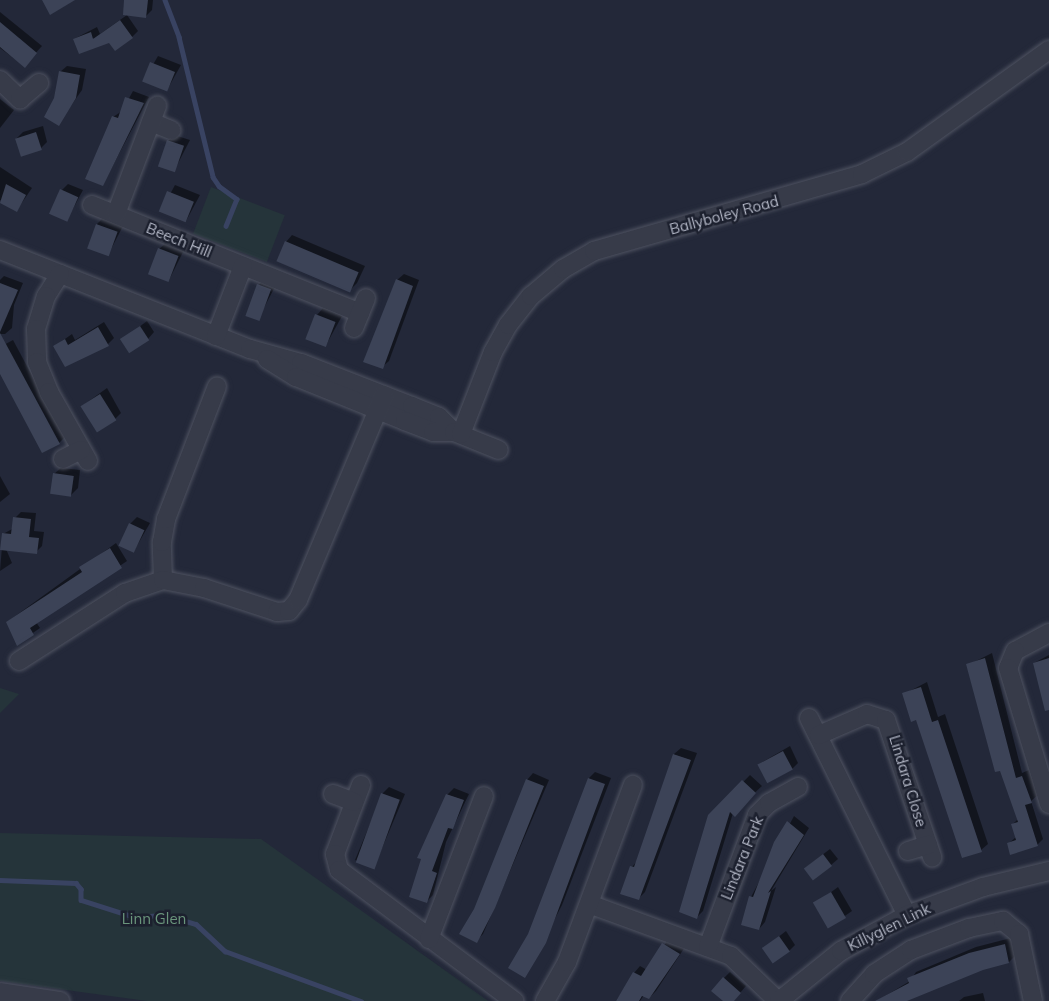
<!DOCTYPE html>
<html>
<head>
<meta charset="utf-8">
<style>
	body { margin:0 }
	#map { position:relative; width:1049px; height:1001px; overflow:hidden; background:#232839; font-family:Mulish,sans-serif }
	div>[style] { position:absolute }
	.green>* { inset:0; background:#25343a; transform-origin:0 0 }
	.shadow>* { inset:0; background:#0007 }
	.stream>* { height:4.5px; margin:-2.25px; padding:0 2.25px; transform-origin:2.25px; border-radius:2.25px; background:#394362 }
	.building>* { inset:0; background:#3c4357; transform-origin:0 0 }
	.roads { filter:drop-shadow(0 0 2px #4f5361) drop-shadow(0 0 2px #4f5361) }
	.minor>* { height:18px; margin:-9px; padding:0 9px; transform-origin:9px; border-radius:9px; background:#373b49 }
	span { translate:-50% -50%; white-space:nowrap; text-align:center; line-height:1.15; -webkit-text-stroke:5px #1c202e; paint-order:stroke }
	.street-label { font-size:15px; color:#b2b6c5 }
	.park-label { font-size:15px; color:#6a957c }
</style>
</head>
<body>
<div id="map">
	<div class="green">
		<i style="left:211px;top:187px;width:79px;height:50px;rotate:21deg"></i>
		<i style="clip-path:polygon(0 688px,19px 694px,0 713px)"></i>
		<i style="clip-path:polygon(0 833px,261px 839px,488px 1001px,147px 1001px,0 981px)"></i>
	</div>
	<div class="shadow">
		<i style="clip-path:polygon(126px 0,153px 0,152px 10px,146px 16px)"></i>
		<i style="clip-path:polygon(0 12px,42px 46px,24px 66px,0 48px)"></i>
		<i style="clip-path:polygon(127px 15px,138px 31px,132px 37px,74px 39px,97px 27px,100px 34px)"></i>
		<i style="clip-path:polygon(158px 56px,181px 65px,167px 90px,144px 80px)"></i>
		<i style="clip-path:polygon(67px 66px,86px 69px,82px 90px,58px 124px,56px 99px,60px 72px)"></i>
		<i style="clip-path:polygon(133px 91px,149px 97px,103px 184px,113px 117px,122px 111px)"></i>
		<i style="clip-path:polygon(0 99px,14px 110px,0 128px)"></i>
		<i style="clip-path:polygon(43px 126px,47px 142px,41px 148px,16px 139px,23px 132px)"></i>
		<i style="clip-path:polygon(174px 135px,190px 140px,174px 171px,168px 141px)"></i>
		<i style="clip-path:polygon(0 167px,32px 188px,17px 210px,0 200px)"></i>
		<i style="clip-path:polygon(68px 184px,83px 190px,67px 220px,62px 190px)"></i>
		<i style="clip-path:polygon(175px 185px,200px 195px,186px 221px,161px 211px)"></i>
		<i style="clip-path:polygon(103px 218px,123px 226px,108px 255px,97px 224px)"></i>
		<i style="clip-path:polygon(292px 235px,365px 266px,357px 283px,351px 289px,286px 242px)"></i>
		<i style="clip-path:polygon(166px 243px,184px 250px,169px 280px,159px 249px)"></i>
		<i style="clip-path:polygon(404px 274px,419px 280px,389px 361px,382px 367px,397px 280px)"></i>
		<i style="clip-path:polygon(4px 276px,23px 283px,14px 305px,12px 328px,5px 334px,0 334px,0 280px)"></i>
		<i style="clip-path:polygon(265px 278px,277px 283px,258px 319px,259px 285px)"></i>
		<i style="clip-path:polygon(323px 308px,342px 316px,326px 345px,317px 315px)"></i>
		<i style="clip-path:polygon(147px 321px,154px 332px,148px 339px,122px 340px)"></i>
		<i style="clip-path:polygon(104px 322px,114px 338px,108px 344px,55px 346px,72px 334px,75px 340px)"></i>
		<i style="clip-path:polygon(13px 340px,65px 437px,59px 443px,0 370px,0 347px)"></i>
		<i style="clip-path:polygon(107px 388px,121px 413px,115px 419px,82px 406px)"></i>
		<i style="clip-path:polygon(61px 468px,80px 470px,78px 488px,71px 495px,54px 474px)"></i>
		<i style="clip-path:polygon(0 476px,10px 494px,0 502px)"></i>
		<i style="clip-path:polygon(21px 512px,36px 513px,34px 531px,44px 532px,42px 546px,36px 552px,6px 549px,12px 563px,0 571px,3px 534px,14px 528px,15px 518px)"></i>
		<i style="clip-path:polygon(137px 517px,150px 523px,134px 551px,130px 524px)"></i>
		<i style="clip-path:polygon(116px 543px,127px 561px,36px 622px,40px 628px,17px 644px,7px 622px)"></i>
		<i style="clip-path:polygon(992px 653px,1022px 773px,1029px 770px,1038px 795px,1031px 801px,1043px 839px,1037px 845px,1008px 844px,1016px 837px,1012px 825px,1019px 818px,968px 665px)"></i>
		<i style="clip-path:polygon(1049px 655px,1049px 707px,1034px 663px)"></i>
		<i style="clip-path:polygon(927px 682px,938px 717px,945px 714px,988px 844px,981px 850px,904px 694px)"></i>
		<i style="clip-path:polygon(790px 746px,798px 763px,792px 769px,759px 764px)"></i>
		<i style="clip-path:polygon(681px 748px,697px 753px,645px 892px,639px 898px,632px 867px,637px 861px,674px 754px)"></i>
		<i style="clip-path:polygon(595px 772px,611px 778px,562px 905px,525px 976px,529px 935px,589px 778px)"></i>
		<i style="clip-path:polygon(533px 773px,549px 780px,483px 934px,476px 941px,475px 909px,527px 780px)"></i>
		<i style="clip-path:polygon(750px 775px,762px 786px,733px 813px,703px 911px,697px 917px,710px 816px)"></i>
		<i style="clip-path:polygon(389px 787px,405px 794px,377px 860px,371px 867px,355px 860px,383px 793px)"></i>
		<i style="clip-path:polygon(454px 788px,469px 794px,446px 842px,433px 895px,427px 901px,411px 896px,447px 795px)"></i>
		<i style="clip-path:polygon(794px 816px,809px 828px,771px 891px,776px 887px,765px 922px,759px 929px,751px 897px)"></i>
		<i style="clip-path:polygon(830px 849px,838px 859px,831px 865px,805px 868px)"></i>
		<i style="clip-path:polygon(838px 887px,852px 911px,829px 927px,815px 904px)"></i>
		<i style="clip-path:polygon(786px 931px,795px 945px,789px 951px,764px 948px)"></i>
		<i style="clip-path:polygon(670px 937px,685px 947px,656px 991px,649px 998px,644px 995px,640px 1001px,616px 1001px,634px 973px,640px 966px,647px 970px)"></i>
		<i style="clip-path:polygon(1011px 938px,1015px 956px,1009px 962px,983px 968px,903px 1001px,877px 1001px,910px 981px,916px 972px,976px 947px)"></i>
		<i style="clip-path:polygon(730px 972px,746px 986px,733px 1001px,725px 1001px,724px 978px)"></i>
		<i style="clip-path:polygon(983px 993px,985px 1001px,959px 1001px,964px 997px)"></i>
	</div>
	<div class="stream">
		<i style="left:165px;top:0;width:40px;rotate:69deg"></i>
		<i style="left:179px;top:37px;width:144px;rotate:76.3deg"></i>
		<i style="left:213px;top:177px;width:11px;rotate:56deg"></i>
		<i style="left:219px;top:186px;width:22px;rotate:36deg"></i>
		<i style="left:237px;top:199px;width:29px;rotate:112deg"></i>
		<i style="left:0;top:880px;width:76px;rotate:2.3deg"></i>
		<i style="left:76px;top:883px;width:8px;rotate:50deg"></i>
		<i style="left:81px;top:889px;width:11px;rotate:90deg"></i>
		<i style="left:81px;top:900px;width:57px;rotate:17.5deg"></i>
		<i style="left:135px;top:917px;width:31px;rotate:-4deg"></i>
		<i style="left:166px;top:915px;width:31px;rotate:17deg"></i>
		<i style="left:196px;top:924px;width:40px;rotate:43deg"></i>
		<i style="left:225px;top:951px;width:145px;rotate:20.2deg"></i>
	</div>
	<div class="building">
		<i style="clip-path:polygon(42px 0,75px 0,50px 15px)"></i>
		<i style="clip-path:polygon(124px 0,148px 0,146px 18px,123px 15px)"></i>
		<i style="clip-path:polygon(120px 20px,133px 38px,115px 51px,109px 43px,79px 54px,73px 39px,91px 32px,93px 39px)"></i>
		<i style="clip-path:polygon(0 22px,37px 53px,25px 68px,0 47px)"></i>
		<i style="left:150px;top:62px;width:27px;height:21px;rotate:22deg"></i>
		<i style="clip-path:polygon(59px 71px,80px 75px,76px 98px,59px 126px,44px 117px,54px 98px)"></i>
		<i style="clip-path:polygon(125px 97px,144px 103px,103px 186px,85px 179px,112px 116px,118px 118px)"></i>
		<i style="left:36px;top:132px;width:19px;height:22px;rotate:72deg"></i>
		<i style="left:167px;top:140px;width:18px;height:28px;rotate:19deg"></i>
		<i style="clip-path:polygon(6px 184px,26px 195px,17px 212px,0 203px)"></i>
		<i style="left:60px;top:189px;width:20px;height:27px;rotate:24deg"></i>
		<i style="left:167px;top:191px;width:29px;height:22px;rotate:22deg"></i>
		<i style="left:96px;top:224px;width:23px;height:26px;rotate:20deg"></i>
		<i style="left:285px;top:241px;width:80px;height:22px;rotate:23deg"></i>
		<i style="left:158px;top:248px;width:22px;height:28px;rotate:21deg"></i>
		<i style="clip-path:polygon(396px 279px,413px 286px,383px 369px,363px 362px)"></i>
		<i style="clip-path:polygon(0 283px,18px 290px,0 332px)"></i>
		<i style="left:257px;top:284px;width:15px;height:34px;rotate:20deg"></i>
		<i style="left:315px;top:314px;width:22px;height:27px;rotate:21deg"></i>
		<i style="left:140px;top:326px;width:17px;height:24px;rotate:57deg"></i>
		<i style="clip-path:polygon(98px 327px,109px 346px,65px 367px,53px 346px,65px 339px,68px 345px)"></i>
		<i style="clip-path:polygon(0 333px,60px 444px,42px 453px,0 374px)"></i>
		<i style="left:100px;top:394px;width:31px;height:23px;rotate:58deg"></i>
		<i style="left:53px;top:473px;width:21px;height:21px;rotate:8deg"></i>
		<i style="clip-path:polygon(13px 517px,31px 519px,29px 537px,39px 538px,37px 554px,0 550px,2px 533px,11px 534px)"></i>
		<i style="left:129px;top:523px;width:17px;height:25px;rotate:25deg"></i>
		<i style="clip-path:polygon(110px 548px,122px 568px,30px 628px,34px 635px,17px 646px,6px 622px,82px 572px,79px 567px)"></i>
		<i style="clip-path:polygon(985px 658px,1016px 778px,1022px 776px,1032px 803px,1025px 805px,1038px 846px,1010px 855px,1007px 843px,1016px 840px,1011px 824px,1018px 822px,1000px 771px,995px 772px,966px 664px)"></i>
		<i style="clip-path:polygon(1049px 658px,1049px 710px,1045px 711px,1033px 663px)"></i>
		<i style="clip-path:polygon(921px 687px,932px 722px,938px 720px,982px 852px,962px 858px,916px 720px,911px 722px,902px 693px)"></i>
		<i style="left:783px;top:751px;width:21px;height:29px;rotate:62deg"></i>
		<i style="clip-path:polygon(673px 754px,691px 760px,639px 900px,620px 894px,630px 866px,634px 867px)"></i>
		<i style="clip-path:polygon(588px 778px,605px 784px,546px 943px,525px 978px,508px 968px,528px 934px)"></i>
		<i style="clip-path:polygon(526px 779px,544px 786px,495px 908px,477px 943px,459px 934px,474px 909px)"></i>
		<i style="clip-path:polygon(742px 780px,756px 793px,735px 817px,730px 812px,697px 919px,679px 912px,708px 815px)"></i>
		<i style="left:381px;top:793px;width:20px;height:74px;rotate:20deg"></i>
		<i style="clip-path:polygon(446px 794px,464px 800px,453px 829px,448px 828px,432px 871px,437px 873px,427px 903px,409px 897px,421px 859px,417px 858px)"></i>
		<i style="clip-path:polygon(787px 821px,804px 835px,768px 893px,771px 891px,759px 930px,741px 925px,749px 896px,753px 897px,774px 842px)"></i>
		<i style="left:823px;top:854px;width:15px;height:24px;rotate:53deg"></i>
		<i style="left:831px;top:892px;width:30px;height:21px;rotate:60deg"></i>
		<i style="left:779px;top:936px;width:19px;height:21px;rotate:55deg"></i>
		<i style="clip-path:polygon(662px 943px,680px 954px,649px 999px,642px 996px,639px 1001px,616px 1001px,633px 972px,641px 976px)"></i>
		<i style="clip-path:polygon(1005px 944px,1009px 963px,983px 970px,907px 1001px,875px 1001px,909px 983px,907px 978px,969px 953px)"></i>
		<i style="clip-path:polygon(723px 977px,741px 993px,734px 1001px,723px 1001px,711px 991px)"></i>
	</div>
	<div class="roads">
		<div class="minor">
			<i style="left:0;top:80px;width:28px;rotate:44deg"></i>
			<i style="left:20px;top:99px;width:25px;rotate:-40deg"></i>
			<i style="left:151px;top:122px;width:22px;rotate:22deg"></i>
			<i style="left:92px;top:205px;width:289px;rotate:21.9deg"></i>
			<i style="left:116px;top:214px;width:116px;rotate:-69.2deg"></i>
			<i style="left:0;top:250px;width:269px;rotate:21.6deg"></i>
			<i style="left:250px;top:349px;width:53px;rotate:15.4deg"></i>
			<i style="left:301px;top:363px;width:119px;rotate:21.2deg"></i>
			<i style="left:412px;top:406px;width:29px;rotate:22deg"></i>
			<i style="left:439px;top:417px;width:21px;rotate:45deg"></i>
			<i style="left:60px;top:274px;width:26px;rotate:122deg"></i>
			<i style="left:46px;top:296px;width:34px;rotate:107deg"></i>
			<i style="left:36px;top:329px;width:33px;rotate:88deg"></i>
			<i style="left:37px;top:362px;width:32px;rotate:68deg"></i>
			<i style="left:49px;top:392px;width:79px;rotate:60.5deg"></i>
			<i style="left:354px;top:328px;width:32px;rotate:-68deg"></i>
			<i style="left:216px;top:336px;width:75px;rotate:-68.9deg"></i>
			<i style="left:267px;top:359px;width:34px;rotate:32deg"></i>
			<i style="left:296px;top:377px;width:118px;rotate:22deg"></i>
			<i style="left:405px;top:421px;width:30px;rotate:21deg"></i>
			<i style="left:433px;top:432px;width:21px"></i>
			<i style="left:454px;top:432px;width:48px;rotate:21.8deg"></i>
			<i style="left:461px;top:434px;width:88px;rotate:-68.7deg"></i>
			<i style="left:493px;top:352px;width:31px;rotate:-61deg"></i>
			<i style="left:508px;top:325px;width:37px;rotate:-52deg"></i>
			<i style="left:531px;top:296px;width:42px;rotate:-40.2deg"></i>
			<i style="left:563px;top:269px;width:36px;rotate:-30deg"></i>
			<i style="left:594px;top:251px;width:279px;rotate:-16deg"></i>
			<i style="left:862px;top:174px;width:50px;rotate:-26.1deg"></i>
			<i style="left:907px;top:152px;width:175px;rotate:-35.7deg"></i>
			<i style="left:63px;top:459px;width:20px;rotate:-27deg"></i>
			<i style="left:163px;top:580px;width:38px;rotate:-92deg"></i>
			<i style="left:162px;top:542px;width:23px;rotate:-80deg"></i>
			<i style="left:166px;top:519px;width:142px;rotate:-69deg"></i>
			<i style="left:1049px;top:633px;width:38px;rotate:152deg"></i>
			<i style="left:1015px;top:651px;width:18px;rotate:112deg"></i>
			<i style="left:1008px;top:668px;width:142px;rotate:73.2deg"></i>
			<i style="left:19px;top:661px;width:126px;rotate:-32.7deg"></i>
			<i style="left:125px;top:593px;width:40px;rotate:-18.9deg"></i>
			<i style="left:163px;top:580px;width:42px;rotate:11deg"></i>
			<i style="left:204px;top:588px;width:77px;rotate:18.2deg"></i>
			<i style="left:277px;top:612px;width:12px;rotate:-5deg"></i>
			<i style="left:289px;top:611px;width:14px;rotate:-51deg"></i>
			<i style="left:298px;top:600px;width:222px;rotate:-67.2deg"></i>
			<i style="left:809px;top:718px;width:220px;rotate:63.6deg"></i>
			<i style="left:819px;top:735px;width:52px;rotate:-23.6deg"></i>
			<i style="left:867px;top:714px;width:20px;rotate:18deg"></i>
			<i style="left:886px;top:720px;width:145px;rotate:71.4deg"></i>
			<i style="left:361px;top:785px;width:74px;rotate:110.6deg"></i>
			<i style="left:335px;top:854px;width:16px;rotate:76deg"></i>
			<i style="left:339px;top:870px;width:219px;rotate:36.8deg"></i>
			<i style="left:333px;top:794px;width:22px;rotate:21deg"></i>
			<i style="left:908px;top:851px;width:21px;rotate:-17deg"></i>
			<i style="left:589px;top:904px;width:151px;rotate:20.1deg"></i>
			<i style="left:731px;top:956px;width:65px;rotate:43.8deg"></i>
			<i style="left:429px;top:939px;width:153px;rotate:-69deg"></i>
			<i style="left:708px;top:947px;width:141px;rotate:-69.6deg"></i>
			<i style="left:757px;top:815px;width:17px;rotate:-45deg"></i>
			<i style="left:769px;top:803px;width:33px;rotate:-29deg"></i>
			<i style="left:0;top:992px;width:61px;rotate:8.5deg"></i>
			<i style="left:545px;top:1001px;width:45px;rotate:-60.6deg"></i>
			<i style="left:567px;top:962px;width:189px;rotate:-69.6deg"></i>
			<i style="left:779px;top:1001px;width:80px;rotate:-38.9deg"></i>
			<i style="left:841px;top:951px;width:75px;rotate:-28.6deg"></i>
			<i style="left:907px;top:915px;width:81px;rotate:-20.2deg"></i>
			<i style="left:983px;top:887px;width:68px;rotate:-13.6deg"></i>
			<i style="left:850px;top:1001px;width:36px;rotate:-48deg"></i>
			<i style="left:874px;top:974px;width:44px;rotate:-33deg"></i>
			<i style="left:911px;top:950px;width:62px;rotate:-20.8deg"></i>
			<i style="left:969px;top:928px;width:35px;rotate:-12deg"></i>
			<i style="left:1003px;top:921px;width:21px;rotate:39deg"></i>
			<i style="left:1019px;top:934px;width:68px;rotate:78.2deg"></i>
		</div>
	</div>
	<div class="street-label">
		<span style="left:724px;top:215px;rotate:-15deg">Ballyboley Road</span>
		<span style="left:179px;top:240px;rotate:22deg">Beech Hill</span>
		<span style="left:908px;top:781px;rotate:73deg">Lindara Close</span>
		<span style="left:742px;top:858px;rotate:-68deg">Lindara Park</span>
		<span style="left:889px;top:927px;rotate:-26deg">Killyglen Link</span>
	</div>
	<div class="park-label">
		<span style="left:154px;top:919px">Linn Glen</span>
	</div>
</div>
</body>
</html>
